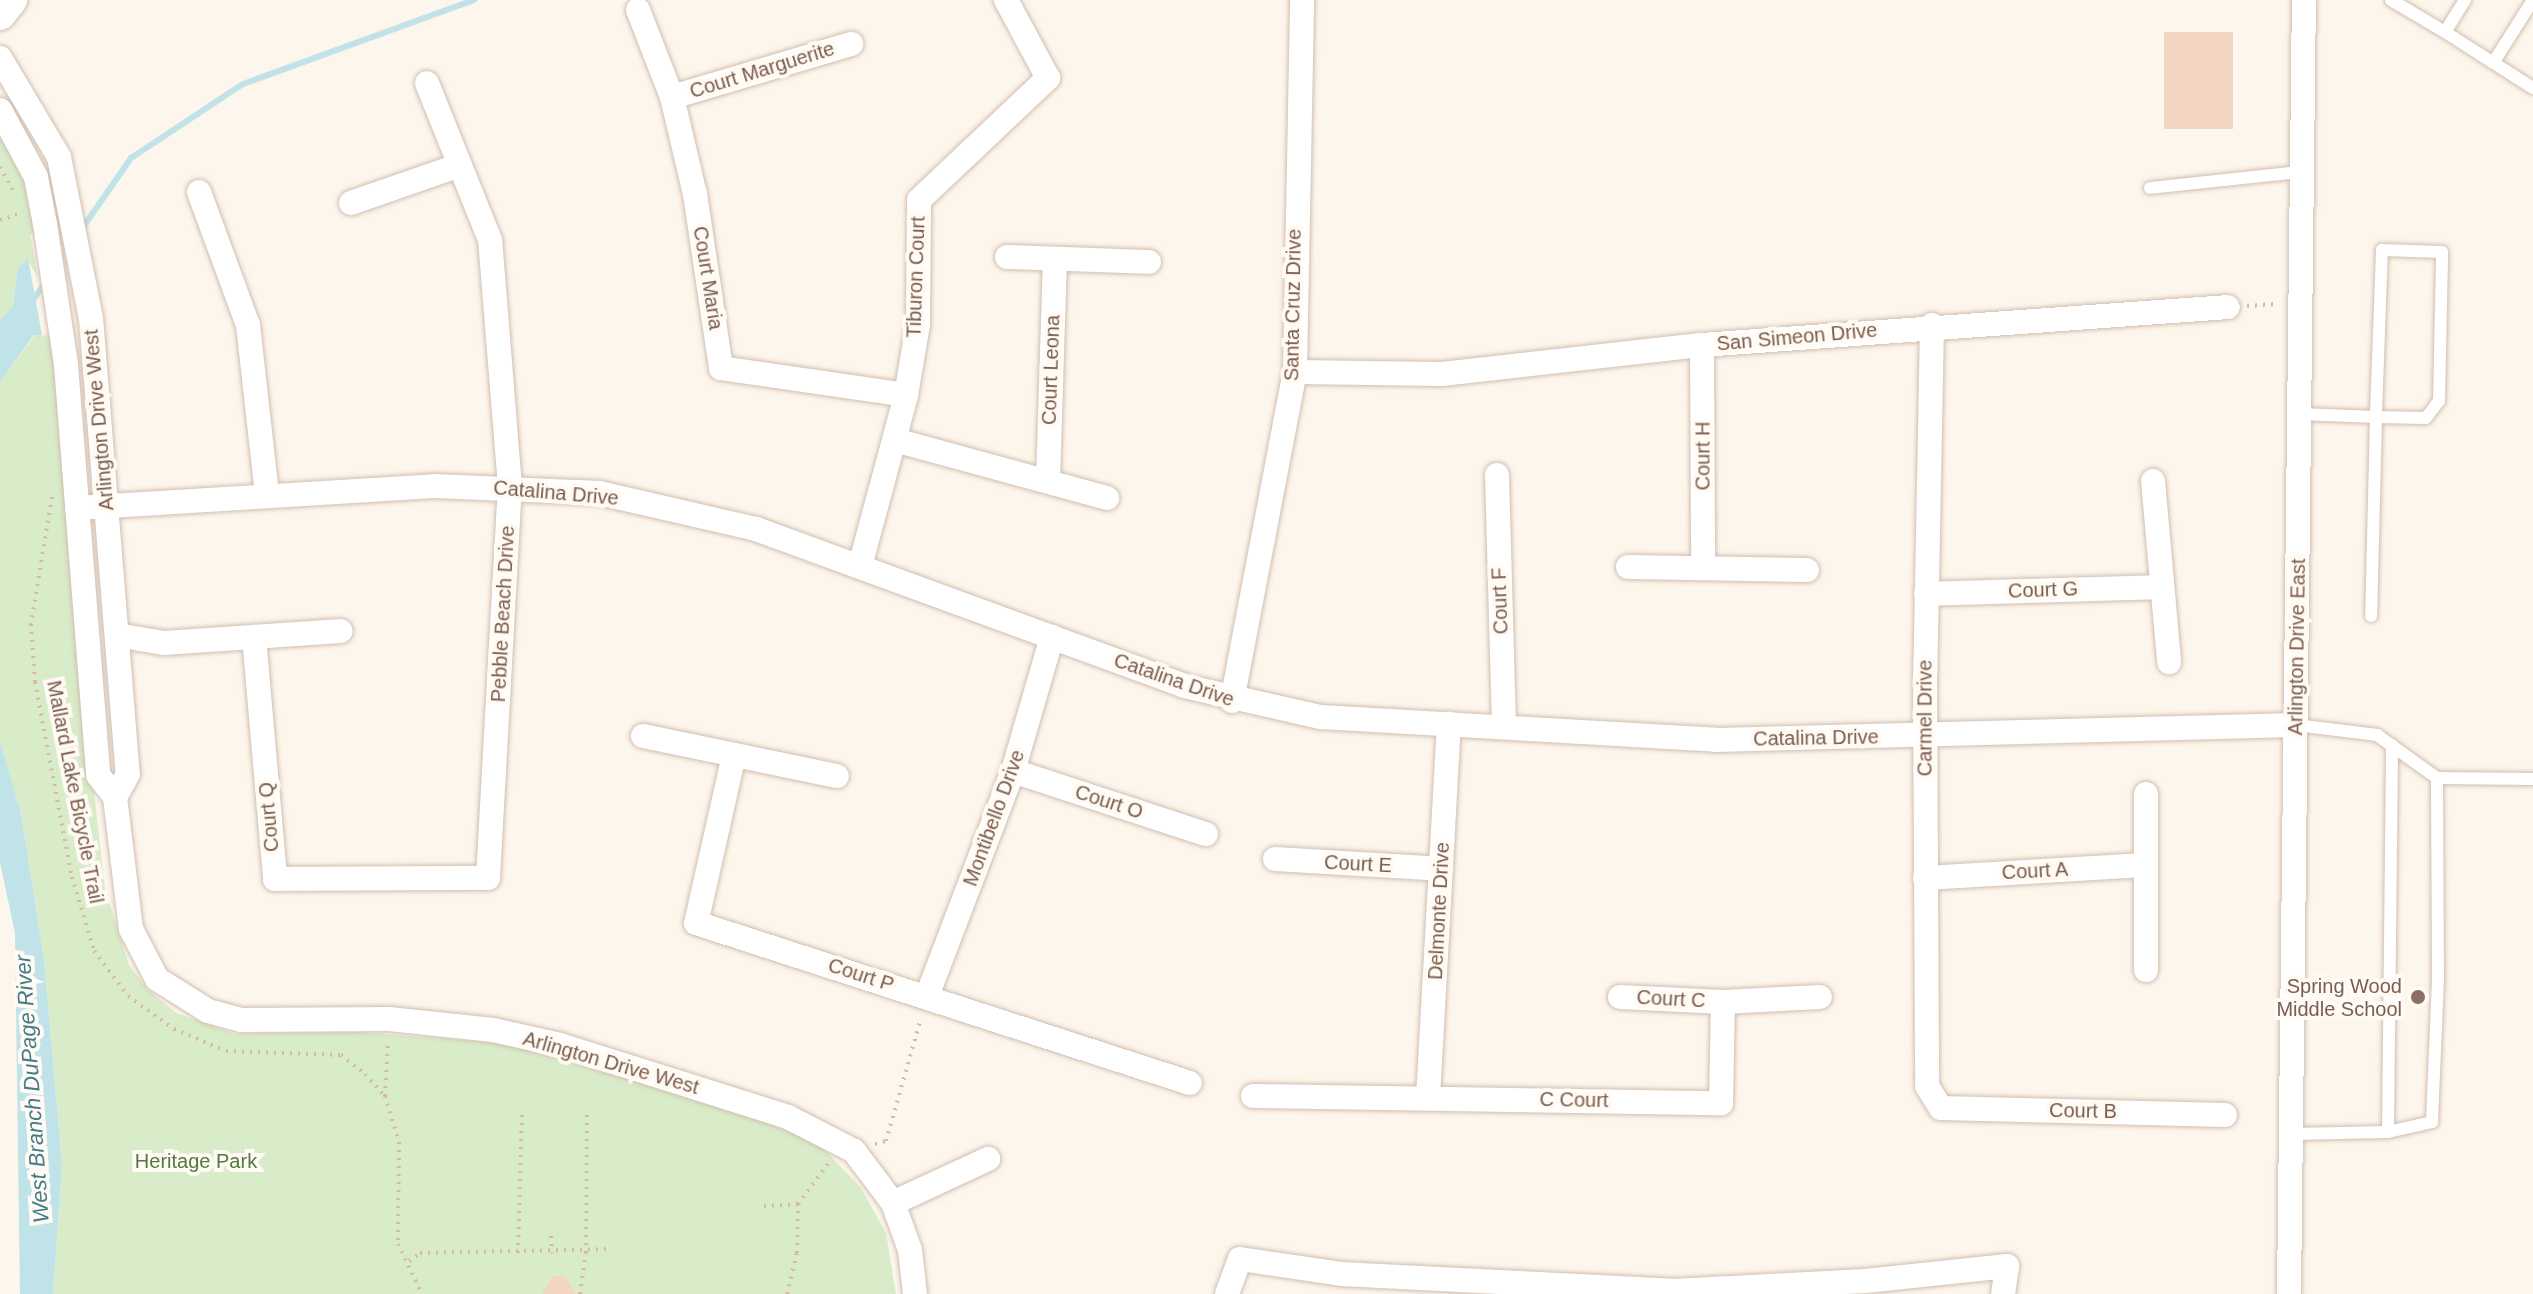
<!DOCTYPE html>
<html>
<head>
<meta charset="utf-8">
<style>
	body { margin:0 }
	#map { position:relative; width:2533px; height:1294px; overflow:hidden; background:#fdf6ec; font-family:Helvetica,sans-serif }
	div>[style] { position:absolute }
	.green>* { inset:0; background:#d8ecc9 }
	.water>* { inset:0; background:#bfe3e8 }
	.stream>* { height:6px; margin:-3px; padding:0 3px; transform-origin:3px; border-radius:3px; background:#bfe3e8 }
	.building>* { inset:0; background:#f3d5c3; transform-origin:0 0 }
	.path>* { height:4px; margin-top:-2px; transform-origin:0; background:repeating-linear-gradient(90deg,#d9b8a5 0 2px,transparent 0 8px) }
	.roads { filter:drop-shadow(0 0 2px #d1beb0) drop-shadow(0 0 2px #d1beb0) }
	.lane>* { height:12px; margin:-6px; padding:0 6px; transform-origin:6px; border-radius:6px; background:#fff }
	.street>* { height:24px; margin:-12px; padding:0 12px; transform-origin:12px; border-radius:12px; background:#fff }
	.secondary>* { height:32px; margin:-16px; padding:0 16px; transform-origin:16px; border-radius:16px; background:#fff }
	.dots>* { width:22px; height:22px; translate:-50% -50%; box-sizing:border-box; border:4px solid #fffaf3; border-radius:50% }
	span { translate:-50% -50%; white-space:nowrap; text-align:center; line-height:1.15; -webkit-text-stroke:8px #fffaf3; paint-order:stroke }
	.street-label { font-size:20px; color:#7a5c4d }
	.education-label { font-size:20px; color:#785e54 }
	.right { translate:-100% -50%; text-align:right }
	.park-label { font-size:20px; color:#537a41 }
	.water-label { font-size:22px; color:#437c86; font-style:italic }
</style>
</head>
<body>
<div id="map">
	<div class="green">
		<i style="clip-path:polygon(0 130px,24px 175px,38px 232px,30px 234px,38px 278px,27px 259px,18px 268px,13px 306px,0 320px)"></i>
		<i style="clip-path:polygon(35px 335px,58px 336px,76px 633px,105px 889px,129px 965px,147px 989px,176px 1013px,235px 1034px,357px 1032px,502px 1043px,611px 1069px,754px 1118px,820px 1145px,861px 1188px,886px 1233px,896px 1294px,53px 1294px,62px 1164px,44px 960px,21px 813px,0 741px,0 382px)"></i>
	</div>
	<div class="water">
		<i style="clip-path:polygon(28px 258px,42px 335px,34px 335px,0 382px,0 320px,13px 306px,18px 268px)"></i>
		<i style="clip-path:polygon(0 741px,21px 813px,44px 960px,62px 1164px,53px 1294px,20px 1294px,15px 933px,0 863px)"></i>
	</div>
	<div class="stream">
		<i style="left:81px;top:230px;width:88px;rotate:-55.2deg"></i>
		<i style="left:131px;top:158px;width:134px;rotate:-33.5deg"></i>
		<i style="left:243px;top:84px;width:246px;rotate:-20deg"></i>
		<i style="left:31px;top:303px;width:24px;rotate:-55deg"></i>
	</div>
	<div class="building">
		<i style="left:2164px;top:32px;width:69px;height:97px"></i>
		<i style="clip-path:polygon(553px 1276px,565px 1276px,575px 1294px,542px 1294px)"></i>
	</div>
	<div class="path">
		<i style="left:0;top:167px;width:29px;rotate:61deg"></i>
		<i style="left:0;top:220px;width:21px;rotate:-19deg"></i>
		<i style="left:2247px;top:306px;width:32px;rotate:-4deg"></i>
		<i style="left:52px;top:497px;width:129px;rotate:99.4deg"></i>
		<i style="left:31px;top:624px;width:58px;rotate:86.1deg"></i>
		<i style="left:35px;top:682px;width:198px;rotate:79.3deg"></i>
		<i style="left:72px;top:877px;width:77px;rotate:73.4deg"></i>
		<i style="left:94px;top:951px;width:56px;rotate:52.9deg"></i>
		<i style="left:128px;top:996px;width:57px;rotate:35.7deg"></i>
		<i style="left:174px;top:1029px;width:56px;rotate:22.9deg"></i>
		<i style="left:226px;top:1051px;width:115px;rotate:2deg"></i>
		<i style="left:341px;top:1055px;width:31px;rotate:38deg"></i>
		<i style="left:365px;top:1074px;width:30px;rotate:48deg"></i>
		<i style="left:385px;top:1096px;width:48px;rotate:73.1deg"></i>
		<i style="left:399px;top:1142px;width:102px;rotate:90.6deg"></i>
		<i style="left:398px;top:1244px;width:55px;rotate:64.4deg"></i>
		<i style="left:385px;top:1096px;width:55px;rotate:-86.9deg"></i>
		<i style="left:875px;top:1144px;width:11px;rotate:-15deg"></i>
		<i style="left:886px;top:1141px;width:128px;rotate:-74.1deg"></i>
		<i style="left:764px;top:1206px;width:34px;rotate:-3deg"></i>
		<i style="left:551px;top:1236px;width:17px;rotate:87deg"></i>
		<i style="left:518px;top:1253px;width:142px;rotate:-88.4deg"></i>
		<i style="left:409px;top:1261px;width:14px;rotate:-36deg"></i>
		<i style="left:420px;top:1253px;width:192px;rotate:-1.2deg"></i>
		<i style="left:580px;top:1294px;width:41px;rotate:-81.7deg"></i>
		<i style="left:586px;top:1253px;width:141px;rotate:-89.6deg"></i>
		<i style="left:787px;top:1294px;width:42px;rotate:-76.3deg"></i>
		<i style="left:797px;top:1253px;width:49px;rotate:-88.8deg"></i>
		<i style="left:798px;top:1204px;width:54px;rotate:-53.3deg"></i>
	</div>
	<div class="roads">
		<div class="lane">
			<i style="left:2391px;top:0;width:63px;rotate:30.7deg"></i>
			<i style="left:2445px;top:32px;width:38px;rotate:-58deg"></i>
			<i style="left:2445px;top:32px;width:104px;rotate:32.5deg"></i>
			<i style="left:2493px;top:63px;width:75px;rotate:-57.6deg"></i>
			<i style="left:2150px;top:188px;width:151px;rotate:-6.1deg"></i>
			<i style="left:2300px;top:414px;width:76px;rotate:2.3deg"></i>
			<i style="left:2376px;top:417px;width:50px;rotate:1.1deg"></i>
			<i style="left:2426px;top:418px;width:21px;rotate:-53deg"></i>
			<i style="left:2439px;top:401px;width:149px;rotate:-88.8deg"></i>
			<i style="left:2442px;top:252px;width:60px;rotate:-178.1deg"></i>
			<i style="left:2382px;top:250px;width:167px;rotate:92.1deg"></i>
			<i style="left:2376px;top:417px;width:199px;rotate:91.4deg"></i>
			<i style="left:2296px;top:725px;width:82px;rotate:7deg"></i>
			<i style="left:2377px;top:735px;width:74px;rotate:35.6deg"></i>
			<i style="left:2437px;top:778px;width:96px;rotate:0.6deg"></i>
			<i style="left:2388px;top:1132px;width:387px;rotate:-89.4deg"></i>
			<i style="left:2291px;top:1134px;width:97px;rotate:-1.2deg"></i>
			<i style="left:2388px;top:1132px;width:45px;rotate:-12.8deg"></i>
			<i style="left:2432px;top:1122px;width:143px;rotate:-87.6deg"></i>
			<i style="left:2438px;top:979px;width:201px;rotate:-90.3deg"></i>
		</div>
		<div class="street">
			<i style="left:638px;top:10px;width:93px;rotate:68.7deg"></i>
			<i style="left:672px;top:97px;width:100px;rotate:76.7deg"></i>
			<i style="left:695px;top:194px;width:176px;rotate:81.5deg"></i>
			<i style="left:721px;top:368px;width:187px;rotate:8.3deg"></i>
			<i style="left:0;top:58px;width:115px;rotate:59.2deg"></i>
			<i style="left:59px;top:157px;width:164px;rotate:78.8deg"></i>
			<i style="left:91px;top:318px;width:457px;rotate:85.4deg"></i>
			<i style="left:128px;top:774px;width:26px;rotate:119deg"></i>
			<i style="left:672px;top:97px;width:187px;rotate:-16.5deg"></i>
			<i style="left:0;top:110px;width:76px;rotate:61.8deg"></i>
			<i style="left:36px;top:177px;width:48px;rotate:79.2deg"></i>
			<i style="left:45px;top:224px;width:143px;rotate:81.5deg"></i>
			<i style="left:66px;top:365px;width:411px;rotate:85.5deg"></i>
			<i style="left:98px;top:775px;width:28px;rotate:52deg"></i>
			<i style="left:115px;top:797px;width:133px;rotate:83.1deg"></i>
			<i style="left:131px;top:929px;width:56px;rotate:62.5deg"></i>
			<i style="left:157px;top:979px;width:60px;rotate:32.1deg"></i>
			<i style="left:208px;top:1011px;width:35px;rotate:15deg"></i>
			<i style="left:242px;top:1020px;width:147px;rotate:-0.4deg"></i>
			<i style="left:389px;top:1019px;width:105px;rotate:6deg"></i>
			<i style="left:493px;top:1030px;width:69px;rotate:12.6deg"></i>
			<i style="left:560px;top:1045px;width:239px;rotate:17.5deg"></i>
			<i style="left:788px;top:1117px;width:74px;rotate:27.3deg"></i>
			<i style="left:854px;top:1151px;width:65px;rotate:53.1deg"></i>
			<i style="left:893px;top:1203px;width:50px;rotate:70.1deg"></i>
			<i style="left:910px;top:1250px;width:44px;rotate:83.5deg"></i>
			<i style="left:199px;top:192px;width:142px;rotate:69.8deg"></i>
			<i style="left:248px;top:325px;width:171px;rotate:83.6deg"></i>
			<i style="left:351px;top:203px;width:115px;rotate:-19.2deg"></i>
			<i style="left:1007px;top:257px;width:142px;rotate:2deg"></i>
			<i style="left:1932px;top:325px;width:349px;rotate:91.1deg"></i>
			<i style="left:1925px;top:674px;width:412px;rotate:89.7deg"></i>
			<i style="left:1927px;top:1086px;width:26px;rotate:58deg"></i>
			<i style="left:1941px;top:1108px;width:284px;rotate:1.4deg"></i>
			<i style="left:1702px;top:345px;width:222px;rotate:89.7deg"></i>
			<i style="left:1295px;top:372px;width:147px;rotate:0.8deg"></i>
			<i style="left:1442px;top:374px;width:262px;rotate:-6.4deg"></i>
			<i style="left:1702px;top:345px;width:527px;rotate:-4.13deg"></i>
			<i style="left:895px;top:440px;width:220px;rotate:15.3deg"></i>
			<i style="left:1497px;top:475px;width:252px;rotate:88.4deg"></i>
			<i style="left:1048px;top:481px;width:222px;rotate:-88.2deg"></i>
			<i style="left:2153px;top:481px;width:182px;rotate:84.9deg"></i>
			<i style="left:77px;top:508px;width:358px;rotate:-3.5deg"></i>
			<i style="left:434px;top:486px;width:165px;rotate:2.4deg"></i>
			<i style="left:599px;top:493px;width:161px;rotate:12.9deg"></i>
			<i style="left:756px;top:529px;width:456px;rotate:20.1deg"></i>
			<i style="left:1184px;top:686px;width:140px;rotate:12.8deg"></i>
			<i style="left:1321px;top:717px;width:396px;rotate:3.3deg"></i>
			<i style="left:1716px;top:740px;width:580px;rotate:-1.48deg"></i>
			<i style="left:860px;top:566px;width:177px;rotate:-74.9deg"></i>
			<i style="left:906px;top:395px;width:71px;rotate:-80.3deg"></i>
			<i style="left:918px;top:325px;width:125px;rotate:-89.5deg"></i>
			<i style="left:919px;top:200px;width:178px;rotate:-43.4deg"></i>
			<i style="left:1048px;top:78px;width:89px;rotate:-118.3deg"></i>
			<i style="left:1628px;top:567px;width:179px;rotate:1deg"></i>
			<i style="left:1926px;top:594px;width:235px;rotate:-1.7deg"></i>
			<i style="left:117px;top:635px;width:48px;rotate:9.7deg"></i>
			<i style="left:164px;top:643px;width:177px;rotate:-3.9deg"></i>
			<i style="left:254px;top:637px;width:243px;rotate:85deg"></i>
			<i style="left:275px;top:879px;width:213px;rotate:-0.3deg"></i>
			<i style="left:488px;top:878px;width:392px;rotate:-86.8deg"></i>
			<i style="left:510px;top:487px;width:248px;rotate:-94.6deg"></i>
			<i style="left:490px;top:240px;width:169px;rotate:-111.9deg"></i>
			<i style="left:1232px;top:701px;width:335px;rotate:-79.2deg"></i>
			<i style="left:1295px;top:372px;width:372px;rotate:-88.9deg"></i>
			<i style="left:643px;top:736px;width:198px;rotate:11.7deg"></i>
			<i style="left:734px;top:755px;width:172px;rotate:102.7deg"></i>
			<i style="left:696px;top:923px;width:519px;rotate:17.95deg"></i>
			<i style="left:1013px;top:771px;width:203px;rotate:18.1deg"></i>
			<i style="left:2146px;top:794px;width:176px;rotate:90deg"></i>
			<i style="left:1275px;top:859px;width:166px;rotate:3.4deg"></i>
			<i style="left:1925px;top:878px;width:220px;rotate:-3.4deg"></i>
			<i style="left:927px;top:996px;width:241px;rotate:-69.1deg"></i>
			<i style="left:1013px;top:771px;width:140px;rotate:-73.8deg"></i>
			<i style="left:1620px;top:997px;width:103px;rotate:2.8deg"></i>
			<i style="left:1723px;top:1002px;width:97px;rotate:-3deg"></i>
			<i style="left:1253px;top:1096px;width:468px;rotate:0.9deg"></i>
			<i style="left:1721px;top:1103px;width:101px;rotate:-88.9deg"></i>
			<i style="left:1428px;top:1098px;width:375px;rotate:-86.8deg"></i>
			<i style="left:893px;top:1203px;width:105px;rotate:-24.9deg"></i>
			<i style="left:1227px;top:1294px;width:37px;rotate:-70deg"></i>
			<i style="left:1240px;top:1259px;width:102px;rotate:8.4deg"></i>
			<i style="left:1341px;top:1274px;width:332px;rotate:2.9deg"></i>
			<i style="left:1673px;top:1291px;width:192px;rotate:-3deg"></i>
			<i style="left:1865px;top:1281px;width:143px;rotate:-6deg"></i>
			<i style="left:2007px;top:1266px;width:28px;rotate:98deg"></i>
			<i style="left:2289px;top:1294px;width:1294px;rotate:-89.34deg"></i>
		</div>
		<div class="secondary">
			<i style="left:0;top:14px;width:18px;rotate:-52deg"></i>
		</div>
	</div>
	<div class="dots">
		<i style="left:2418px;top:997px;background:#8d6e63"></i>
	</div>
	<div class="street-label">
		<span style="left:762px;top:70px;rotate:-17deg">Court Marguerite</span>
		<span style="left:916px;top:277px;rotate:-88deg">Tiburon Court</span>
		<span style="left:708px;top:278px;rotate:81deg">Court Maria</span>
		<span style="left:1293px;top:305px;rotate:-89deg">Santa Cruz Drive</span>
		<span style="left:1797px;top:337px;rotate:-5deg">San Simeon Drive</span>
		<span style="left:1051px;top:370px;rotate:-88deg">Court Leona</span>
		<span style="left:99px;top:420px;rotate:-95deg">Arlington Drive West</span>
		<span style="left:1703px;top:456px;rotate:-90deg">Court H</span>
		<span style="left:556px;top:493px;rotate:5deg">Catalina Drive</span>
		<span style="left:2043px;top:590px;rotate:-2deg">Court G</span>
		<span style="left:1500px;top:601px;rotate:-92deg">Court F</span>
		<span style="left:503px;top:614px;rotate:-87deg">Pebble Beach Drive</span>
		<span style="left:2297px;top:647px;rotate:-89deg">Arlington Drive East</span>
		<span style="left:1174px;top:680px;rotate:19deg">Catalina Drive</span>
		<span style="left:1925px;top:718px;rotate:-90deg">Carmel Drive</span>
		<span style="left:1816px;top:738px;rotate:-1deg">Catalina Drive</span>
		<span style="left:75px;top:792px;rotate:79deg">Mallard Lake Bicycle Trail</span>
		<span style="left:1109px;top:802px;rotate:18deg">Court O</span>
		<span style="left:269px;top:817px;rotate:-95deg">Court Q</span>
		<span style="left:994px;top:818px;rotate:-70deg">Montibello Drive</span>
		<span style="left:1358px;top:864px;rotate:3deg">Court E</span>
		<span style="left:2035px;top:871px;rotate:-3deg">Court A</span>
		<span style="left:1439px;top:911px;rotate:-87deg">Delmonte Drive</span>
		<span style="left:861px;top:975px;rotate:18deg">Court P</span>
		<span style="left:1671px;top:999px;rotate:3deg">Court C</span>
		<span style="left:611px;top:1063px;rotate:16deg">Arlington Drive West</span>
		<span style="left:1574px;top:1100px;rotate:1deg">C Court</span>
		<span style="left:2083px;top:1111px;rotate:1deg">Court B</span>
	</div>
	<div class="education-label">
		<span class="right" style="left:2402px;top:998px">Spring Wood<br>Middle School</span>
	</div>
	<div class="park-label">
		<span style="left:196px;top:1161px">Heritage Park</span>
	</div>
	<div class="water-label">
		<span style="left:32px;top:1089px;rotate:-94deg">West Branch DuPage River</span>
	</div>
</div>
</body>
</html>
